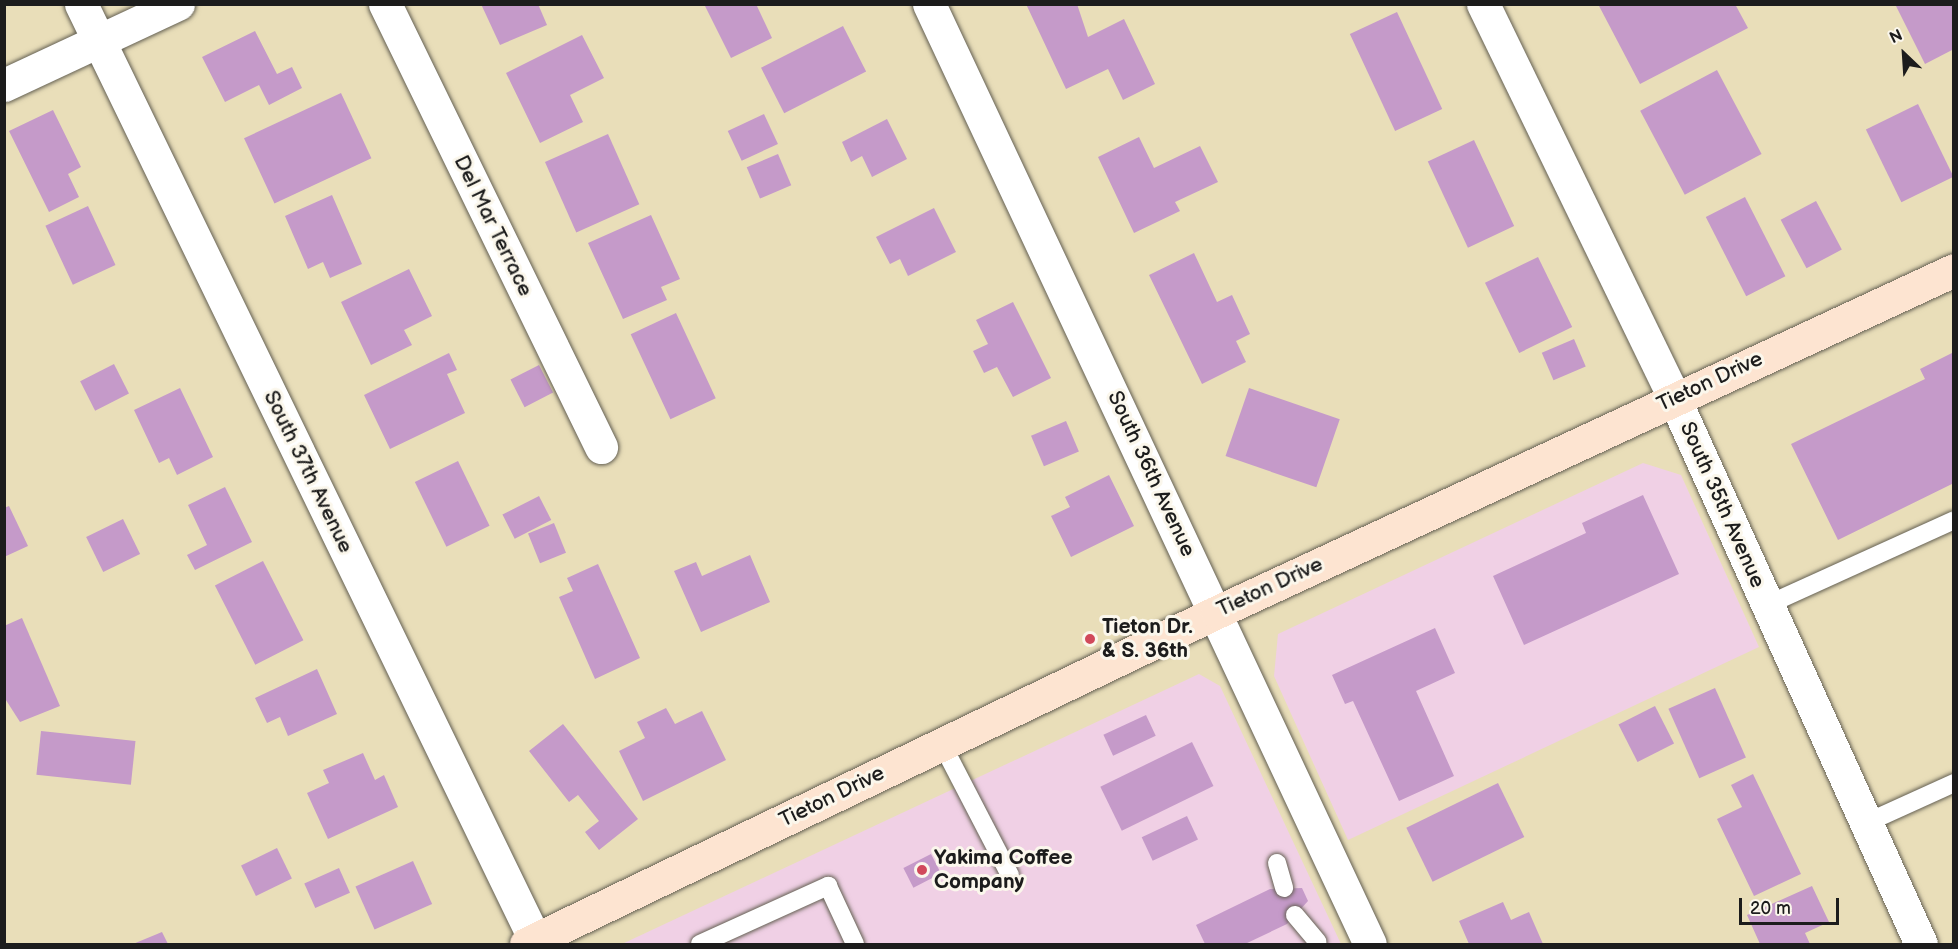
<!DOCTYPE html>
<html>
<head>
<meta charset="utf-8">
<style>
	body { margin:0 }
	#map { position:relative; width:1958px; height:949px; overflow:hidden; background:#e9deb9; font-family:"Balsamiq Sans",sans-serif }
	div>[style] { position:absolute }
	.built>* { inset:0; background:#f0d0e5 }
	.building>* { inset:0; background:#c59ac9; transform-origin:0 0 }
	.roads { filter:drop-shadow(0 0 2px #646053) drop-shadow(0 0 2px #646053) }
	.lane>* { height:18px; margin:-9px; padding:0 9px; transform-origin:9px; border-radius:9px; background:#fff }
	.street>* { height:33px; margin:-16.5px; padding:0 16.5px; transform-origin:16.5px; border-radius:16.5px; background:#fff }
	.secondary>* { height:33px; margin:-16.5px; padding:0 16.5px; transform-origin:16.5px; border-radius:16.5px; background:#fde4d1 }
	.dots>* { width:16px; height:16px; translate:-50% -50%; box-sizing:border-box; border:3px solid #fbf7ec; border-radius:50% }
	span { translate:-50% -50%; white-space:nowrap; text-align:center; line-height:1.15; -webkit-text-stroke:6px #fbf7ec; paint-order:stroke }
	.street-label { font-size:21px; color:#1c1c1c }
	.poi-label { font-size:21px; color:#1c1c1c; font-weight:700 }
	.left { translate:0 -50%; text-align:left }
	.frame { position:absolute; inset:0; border:6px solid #1c1c1c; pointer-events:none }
	.north { position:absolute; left:1874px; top:24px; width:60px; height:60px; -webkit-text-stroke:4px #fbf7ec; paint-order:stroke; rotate:335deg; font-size:16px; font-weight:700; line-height:24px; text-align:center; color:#1c1c1c }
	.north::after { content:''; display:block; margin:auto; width:21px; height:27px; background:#1c1c1c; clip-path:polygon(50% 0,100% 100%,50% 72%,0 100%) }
	.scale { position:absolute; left:1739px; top:898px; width:100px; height:27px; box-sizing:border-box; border:3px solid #1c1c1c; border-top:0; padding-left:8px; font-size:18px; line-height:21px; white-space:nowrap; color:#1c1c1c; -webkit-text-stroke:4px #fbf7ec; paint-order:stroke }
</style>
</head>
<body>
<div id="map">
	<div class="built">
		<i style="clip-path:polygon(1643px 463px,1681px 475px,1759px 647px,1348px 840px,1274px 676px,1278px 634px)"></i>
		<i style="clip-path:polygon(1199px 674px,1220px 686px,1341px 944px,622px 944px)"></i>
	</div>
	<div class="building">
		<i style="clip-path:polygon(481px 4px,538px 4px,547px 25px,500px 45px)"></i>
		<i style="clip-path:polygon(704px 4px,756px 4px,772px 38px,731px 58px)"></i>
		<i style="clip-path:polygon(1026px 4px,1077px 4px,1088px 37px,1124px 19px,1155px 84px,1123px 100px,1108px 69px,1066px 89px)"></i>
		<i style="clip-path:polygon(1598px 4px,1735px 4px,1748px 28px,1640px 84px)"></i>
		<i style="clip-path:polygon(1895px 4px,1954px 4px,1954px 49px,1925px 64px)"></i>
		<i style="left:1397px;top:12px;width:107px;height:52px;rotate:65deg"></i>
		<i style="left:843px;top:26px;width:51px;height:92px;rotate:63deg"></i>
		<i style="clip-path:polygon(255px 31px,277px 74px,292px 67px,302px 88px,269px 105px,259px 85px,225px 102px,202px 57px)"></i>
		<i style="clip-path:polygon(582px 35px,604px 78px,570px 95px,583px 122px,540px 143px,506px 73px)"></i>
		<i style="left:1717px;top:70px;width:95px;height:87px;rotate:62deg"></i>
		<i style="left:341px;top:93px;width:72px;height:107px;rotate:65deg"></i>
		<i style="left:1918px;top:104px;width:81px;height:58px;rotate:64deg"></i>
		<i style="clip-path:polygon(53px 110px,81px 167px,68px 174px,79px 197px,49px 212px,9px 131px)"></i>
		<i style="left:764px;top:114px;width:33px;height:40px;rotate:65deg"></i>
		<i style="clip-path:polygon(887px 119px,907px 159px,872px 177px,862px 156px,851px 162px,842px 142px)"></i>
		<i style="left:608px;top:134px;width:77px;height:69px;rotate:66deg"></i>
		<i style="clip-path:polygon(1139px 137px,1154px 168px,1200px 146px,1218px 182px,1175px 202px,1180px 211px,1134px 233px,1098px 157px)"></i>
		<i style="left:1474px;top:140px;width:95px;height:51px;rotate:65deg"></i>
		<i style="left:778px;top:154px;width:34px;height:34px;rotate:67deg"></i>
		<i style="clip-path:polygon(332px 195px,362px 264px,330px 278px,323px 262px,308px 269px,285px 216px)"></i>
		<i style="left:1745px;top:197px;width:89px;height:44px;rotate:63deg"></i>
		<i style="left:1816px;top:201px;width:55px;height:40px;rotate:62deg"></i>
		<i style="left:88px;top:206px;width:65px;height:47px;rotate:65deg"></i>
		<i style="clip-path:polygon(934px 208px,956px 252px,908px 276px,900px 259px,890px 264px,876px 237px)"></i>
		<i style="clip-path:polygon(651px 215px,680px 279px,661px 287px,667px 300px,623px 319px,588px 243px)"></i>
		<i style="clip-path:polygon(1194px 253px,1217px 302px,1232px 295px,1250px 334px,1236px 341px,1246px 362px,1202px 384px,1149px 275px)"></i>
		<i style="left:1538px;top:257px;width:78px;height:59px;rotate:64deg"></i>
		<i style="clip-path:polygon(409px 269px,432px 316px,404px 330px,412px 345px,371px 365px,341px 302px)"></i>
		<i style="clip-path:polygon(1013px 302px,1051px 378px,1013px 397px,997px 367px,984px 373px,973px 351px,988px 344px,976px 320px)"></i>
		<i style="left:676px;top:313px;width:94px;height:50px;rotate:65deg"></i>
		<i style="left:1574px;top:339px;width:30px;height:35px;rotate:67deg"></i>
		<i style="clip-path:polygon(1954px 352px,1954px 483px,1838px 540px,1791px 444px,1925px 379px,1920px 369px)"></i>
		<i style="clip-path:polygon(449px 353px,457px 370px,447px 374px,465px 413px,390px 449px,364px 395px)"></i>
		<i style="left:114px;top:364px;width:33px;height:38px;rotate:63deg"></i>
		<i style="left:539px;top:365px;width:31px;height:32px;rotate:63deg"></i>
		<i style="clip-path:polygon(180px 388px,213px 457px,177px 475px,169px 458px,159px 463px,134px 410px)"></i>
		<i style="left:1249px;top:388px;width:96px;height:72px;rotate:19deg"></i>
		<i style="left:1066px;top:421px;width:33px;height:38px;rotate:67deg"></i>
		<i style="left:458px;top:461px;width:72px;height:48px;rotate:64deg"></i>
		<i style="clip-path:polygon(1109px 475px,1134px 526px,1071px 557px,1051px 516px,1070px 507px,1065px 497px)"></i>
		<i style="clip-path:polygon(225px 487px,252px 542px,195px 570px,187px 555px,207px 545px,188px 505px)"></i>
		<i style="clip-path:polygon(1643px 495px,1679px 574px,1524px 645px,1493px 576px,1586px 533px,1582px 523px)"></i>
		<i style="left:539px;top:496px;width:27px;height:41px;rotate:63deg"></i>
		<i style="clip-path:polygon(9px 506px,28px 546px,4px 557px,4px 508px)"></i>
		<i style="left:123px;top:519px;width:39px;height:41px;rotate:64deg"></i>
		<i style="left:554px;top:523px;width:32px;height:28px;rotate:68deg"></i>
		<i style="clip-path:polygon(750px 555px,770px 602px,701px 632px,674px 571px,696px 562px,702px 576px)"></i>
		<i style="left:263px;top:561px;width:89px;height:54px;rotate:63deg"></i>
		<i style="clip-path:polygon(598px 564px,640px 658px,595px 679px,559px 597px,573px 591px,567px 578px)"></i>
		<i style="clip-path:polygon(22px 618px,60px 706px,20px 722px,4px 697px,4px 626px)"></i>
		<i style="clip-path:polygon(1435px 628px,1455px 673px,1416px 691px,1454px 776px,1399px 801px,1353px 701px,1345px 704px,1332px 675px)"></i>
		<i style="clip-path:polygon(317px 669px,337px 714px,288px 736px,280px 717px,267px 723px,255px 698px)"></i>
		<i style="left:1715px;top:688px;width:76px;height:51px;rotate:66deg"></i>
		<i style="left:1655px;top:706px;width:42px;height:41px;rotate:63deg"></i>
		<i style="clip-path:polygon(666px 708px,675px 724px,702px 711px,726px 760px,643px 801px,619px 751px,645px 738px,637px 722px)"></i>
		<i style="left:1146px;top:715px;width:23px;height:47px;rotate:65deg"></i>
		<i style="clip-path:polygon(563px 724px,638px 819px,599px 850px,585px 832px,599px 821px,578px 795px,569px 802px,529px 751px)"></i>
		<i style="left:41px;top:731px;width:95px;height:44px;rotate:6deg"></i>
		<i style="left:1192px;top:742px;width:49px;height:102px;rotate:64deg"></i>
		<i style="clip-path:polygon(363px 753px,375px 780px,384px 775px,398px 807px,328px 839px,307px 793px,329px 783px,323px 770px)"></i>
		<i style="clip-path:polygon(1753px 774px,1801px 874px,1754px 896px,1717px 819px,1742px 807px,1731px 785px)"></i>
		<i style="left:1498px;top:783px;width:60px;height:102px;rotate:64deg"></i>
		<i style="left:1187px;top:816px;width:26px;height:50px;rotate:65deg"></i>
		<i style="left:277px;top:848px;width:34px;height:40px;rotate:64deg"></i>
		<i style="left:931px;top:854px;width:22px;height:31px;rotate:63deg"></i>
		<i style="left:413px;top:861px;width:47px;height:63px;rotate:66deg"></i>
		<i style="left:339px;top:868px;width:27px;height:38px;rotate:66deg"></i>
		<i style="clip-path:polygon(1812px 886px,1829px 922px,1805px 933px,1810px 944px,1760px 944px,1747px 915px)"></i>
		<i style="clip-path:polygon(1302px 888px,1308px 901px,1287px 924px,1245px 944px,1205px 944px,1196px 925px,1270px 889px)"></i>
		<i style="clip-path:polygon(1503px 902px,1511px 920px,1529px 912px,1543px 944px,1469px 944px,1459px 921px)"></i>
		<i style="clip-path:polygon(162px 932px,168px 944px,133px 944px)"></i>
	</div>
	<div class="roads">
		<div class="lane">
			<i style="left:1767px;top:605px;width:205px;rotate:-24.4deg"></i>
			<i style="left:942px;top:744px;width:148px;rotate:62.6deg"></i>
			<i style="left:1866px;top:823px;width:97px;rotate:-24.4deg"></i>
			<i style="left:1277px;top:863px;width:26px;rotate:74deg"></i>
			<i style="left:1295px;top:915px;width:35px;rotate:50deg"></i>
			<i style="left:700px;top:944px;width:141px;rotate:-24.4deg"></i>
			<i style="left:828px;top:886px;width:64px;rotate:65deg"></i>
		</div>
		<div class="street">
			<i style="left:81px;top:4px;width:1040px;rotate:64.12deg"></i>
			<i style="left:385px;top:4px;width:493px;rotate:64deg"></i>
			<i style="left:929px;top:4px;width:1038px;rotate:64.87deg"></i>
			<i style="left:1483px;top:4px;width:438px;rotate:64.1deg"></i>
			<i style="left:1674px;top:398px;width:599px;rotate:65.66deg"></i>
			<i style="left:4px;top:85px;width:192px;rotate:-25deg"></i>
		</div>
		<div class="secondary">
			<i style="left:526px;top:944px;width:767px;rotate:-25.66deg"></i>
			<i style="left:1217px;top:612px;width:812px;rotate:-24.89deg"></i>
		</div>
	</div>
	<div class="dots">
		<i style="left:1090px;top:639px;background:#d1495b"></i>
		<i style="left:922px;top:870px;background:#d1495b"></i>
	</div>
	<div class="street-label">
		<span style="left:493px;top:226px;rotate:64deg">Del Mar Terrace</span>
		<span style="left:1710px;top:382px;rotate:-25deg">Tieton Drive</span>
		<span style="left:308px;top:472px;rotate:64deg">South 37th Avenue</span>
		<span style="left:1151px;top:474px;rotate:65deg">South 36th Avenue</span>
		<span style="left:1722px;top:505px;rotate:66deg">South 35th Avenue</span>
		<span style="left:1270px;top:587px;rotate:-25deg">Tieton Drive</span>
		<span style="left:832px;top:797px;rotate:-26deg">Tieton Drive</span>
	</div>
	<div class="poi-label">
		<span class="left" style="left:1102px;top:639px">Tieton Dr.<br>&amp; S. 36th</span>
		<span class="left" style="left:934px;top:870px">Yakima Coffee<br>Company</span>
	</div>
	<div class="frame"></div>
	<div class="north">N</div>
	<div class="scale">20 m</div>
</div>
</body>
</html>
